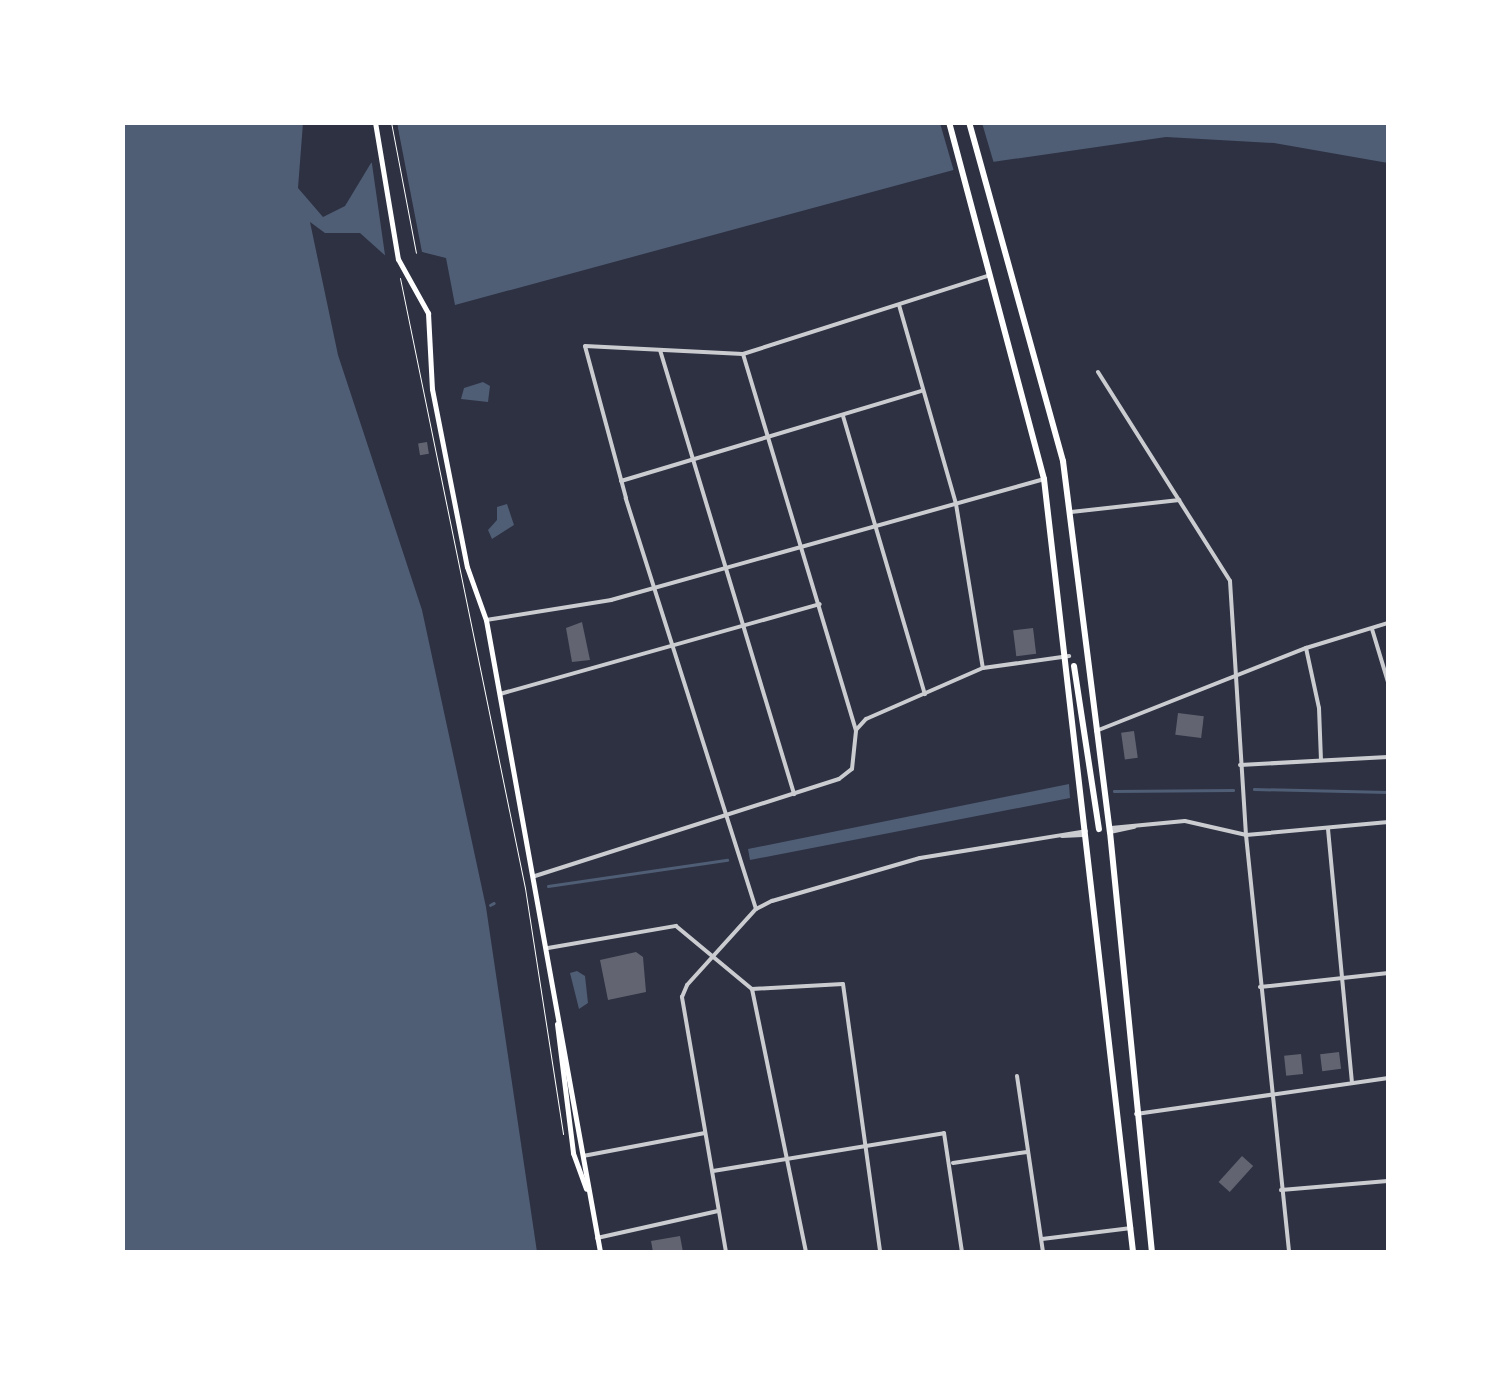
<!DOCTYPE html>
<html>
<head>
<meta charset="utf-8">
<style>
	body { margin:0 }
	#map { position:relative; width:1511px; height:1375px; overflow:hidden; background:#2d3142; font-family:"Titillium Web",sans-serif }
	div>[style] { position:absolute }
	.water>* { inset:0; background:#4f5d75 }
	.pier>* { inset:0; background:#2d3142 }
	.stream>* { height:2.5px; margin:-1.25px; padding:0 1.25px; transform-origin:1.25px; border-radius:1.25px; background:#4f5d75 }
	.building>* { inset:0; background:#626471; transform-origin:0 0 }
	.path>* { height:1px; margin:-0.5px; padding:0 0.5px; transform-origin:0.5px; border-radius:0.5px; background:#fff }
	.minor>* { height:4px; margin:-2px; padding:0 2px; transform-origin:2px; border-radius:2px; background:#caccd0 }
	.secondary>* { height:5px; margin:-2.5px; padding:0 2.5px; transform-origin:2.5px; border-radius:2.5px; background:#fff }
	.primary>* { height:6px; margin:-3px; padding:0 3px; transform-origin:3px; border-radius:3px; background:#fff }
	span { translate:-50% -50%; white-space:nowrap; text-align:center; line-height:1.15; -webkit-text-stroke:9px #fff; paint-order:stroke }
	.frame { position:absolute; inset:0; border:125px solid #fff; pointer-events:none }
</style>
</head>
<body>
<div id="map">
	<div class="water">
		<i style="clip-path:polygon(1388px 122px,1388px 163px,1274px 143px,1166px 137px,972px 165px,455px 305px,446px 258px,422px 252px,389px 259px,360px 233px,325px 233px,310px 222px,338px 355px,422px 610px,486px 907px,537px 1252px,123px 1252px,122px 123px,303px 123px,298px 188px,323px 217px,345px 206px,371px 163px,401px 148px,397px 123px)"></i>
		<i style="clip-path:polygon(483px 382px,490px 386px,488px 402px,461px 399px,464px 388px)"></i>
		<i style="clip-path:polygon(507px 504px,514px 525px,492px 539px,488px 530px,497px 520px,497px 507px)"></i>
		<i style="clip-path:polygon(1069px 784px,1070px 798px,750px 860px,748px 849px)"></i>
		<i style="clip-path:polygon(577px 971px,585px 976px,588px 1003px,579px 1009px,570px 973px)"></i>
	</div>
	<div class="pier">
		<i style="clip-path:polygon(392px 122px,397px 123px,422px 252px,439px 262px,386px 262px,371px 157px,396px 146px)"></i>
		<i style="clip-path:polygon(940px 123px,982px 123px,995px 167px,955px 175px)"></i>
	</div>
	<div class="stream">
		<i style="left:1254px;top:789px;width:134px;rotate:1.3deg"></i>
		<i style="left:1114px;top:791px;width:119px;rotate:-0.5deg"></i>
		<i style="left:548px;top:886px;width:181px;rotate:-8.3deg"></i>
		<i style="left:490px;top:905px;width:4px;rotate:-27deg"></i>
	</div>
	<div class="building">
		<i style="left:427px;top:442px;width:12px;height:9px;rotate:81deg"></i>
		<i style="clip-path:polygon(582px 622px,590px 660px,572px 662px,566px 628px)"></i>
		<i style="left:1033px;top:628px;width:26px;height:20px;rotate:83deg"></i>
		<i style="left:1178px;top:713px;width:26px;height:22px;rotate:7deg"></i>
		<i style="left:1134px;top:731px;width:27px;height:13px;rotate:82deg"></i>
		<i style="clip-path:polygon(636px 952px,643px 957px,646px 992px,608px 1000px,600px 960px)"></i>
		<i style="left:1339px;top:1052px;width:17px;height:19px;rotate:83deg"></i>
		<i style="left:1301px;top:1054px;width:20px;height:17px;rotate:84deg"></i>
		<i style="left:1242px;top:1156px;width:15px;height:35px;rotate:42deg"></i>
		<i style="clip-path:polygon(680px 1236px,683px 1252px,653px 1252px,651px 1241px)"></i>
	</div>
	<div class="path">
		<i style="left:391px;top:122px;width:133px;rotate:79.2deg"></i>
		<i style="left:400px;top:278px;width:623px;rotate:78.42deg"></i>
		<i style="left:525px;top:888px;width:249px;rotate:81.2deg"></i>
	</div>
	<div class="minor">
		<i style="left:899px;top:305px;width:207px;rotate:74deg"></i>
		<i style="left:956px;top:504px;width:166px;rotate:80.7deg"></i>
		<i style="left:660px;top:350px;width:464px;rotate:73.2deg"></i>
		<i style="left:743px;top:354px;width:393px;rotate:73.3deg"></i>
		<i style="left:1098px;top:372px;width:247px;rotate:57.7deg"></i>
		<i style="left:1230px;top:581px;width:255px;rotate:86.4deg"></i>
		<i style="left:1246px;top:835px;width:419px;rotate:84.1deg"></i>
		<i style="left:843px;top:416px;width:290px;rotate:73.6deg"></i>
		<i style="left:621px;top:481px;width:313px;rotate:-16.7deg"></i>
		<i style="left:1071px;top:512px;width:109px;rotate:-6.3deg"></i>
		<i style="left:486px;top:620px;width:127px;rotate:-9.1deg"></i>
		<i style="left:611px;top:600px;width:449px;rotate:-15.6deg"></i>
		<i style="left:1372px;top:629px;width:55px;rotate:73.2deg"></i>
		<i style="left:1306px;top:648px;width:61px;rotate:77.8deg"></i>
		<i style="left:1319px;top:708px;width:52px;rotate:87.8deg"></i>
		<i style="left:500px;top:694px;width:332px;rotate:-15.7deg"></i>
		<i style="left:1096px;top:731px;width:226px;rotate:-21.6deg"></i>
		<i style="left:1306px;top:648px;width:86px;rotate:-17deg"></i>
		<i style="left:1240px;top:765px;width:148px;rotate:-3.1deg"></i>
		<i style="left:1111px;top:828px;width:74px;rotate:-5.4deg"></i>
		<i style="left:1185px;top:821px;width:63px;rotate:12.9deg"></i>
		<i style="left:1246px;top:835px;width:143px;rotate:-5.2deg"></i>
		<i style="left:1328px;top:829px;width:253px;rotate:84.6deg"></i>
		<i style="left:1110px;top:832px;width:25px;rotate:-12deg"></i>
		<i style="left:1062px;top:836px;width:21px;rotate:-3deg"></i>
		<i style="left:535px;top:876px;width:319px;rotate:-17.7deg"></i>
		<i style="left:839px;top:779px;width:16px;rotate:-38deg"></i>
		<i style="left:852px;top:769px;width:39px;rotate:-84deg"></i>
		<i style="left:856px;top:730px;width:15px;rotate:-48deg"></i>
		<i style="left:866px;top:719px;width:128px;rotate:-23.6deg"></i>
		<i style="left:983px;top:668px;width:87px;rotate:-7.9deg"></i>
		<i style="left:756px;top:909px;width:431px;rotate:-107.6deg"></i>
		<i style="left:626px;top:498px;width:157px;rotate:-105.1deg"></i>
		<i style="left:585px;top:346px;width:158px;rotate:2.9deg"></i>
		<i style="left:743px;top:354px;width:256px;rotate:-17.7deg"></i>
		<i style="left:548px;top:948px;width:130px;rotate:-9.8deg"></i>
		<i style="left:676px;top:926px;width:99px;rotate:39.7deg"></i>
		<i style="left:752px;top:989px;width:268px;rotate:78.4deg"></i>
		<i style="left:1260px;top:987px;width:129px;rotate:-6.2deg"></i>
		<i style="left:752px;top:989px;width:91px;rotate:-3.1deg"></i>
		<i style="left:843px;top:984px;width:271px;rotate:82.1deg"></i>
		<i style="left:1017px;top:1076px;width:178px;rotate:81.6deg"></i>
		<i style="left:1136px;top:1114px;width:255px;rotate:-8.1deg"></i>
		<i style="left:583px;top:1156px;width:124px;rotate:-10.7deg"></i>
		<i style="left:953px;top:1163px;width:75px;rotate:-8.5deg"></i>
		<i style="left:713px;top:1171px;width:234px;rotate:-9.3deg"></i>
		<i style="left:944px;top:1133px;width:120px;rotate:81.4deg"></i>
		<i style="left:1281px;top:1190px;width:107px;rotate:-4.8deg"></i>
		<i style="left:597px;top:1238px;width:124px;rotate:-12.6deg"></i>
		<i style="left:1042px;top:1239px;width:90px;rotate:-7deg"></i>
		<i style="left:726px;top:1252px;width:259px;rotate:-99.8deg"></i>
		<i style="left:682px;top:997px;width:13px;rotate:-67deg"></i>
		<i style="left:687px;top:985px;width:103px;rotate:-47.8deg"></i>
		<i style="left:756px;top:909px;width:18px;rotate:-27deg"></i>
		<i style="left:772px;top:901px;width:154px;rotate:-16.2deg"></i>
		<i style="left:920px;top:858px;width:168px;rotate:-9.2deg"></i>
	</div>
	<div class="secondary">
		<i style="left:375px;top:122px;width:139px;rotate:80.5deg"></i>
		<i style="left:398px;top:259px;width:62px;rotate:60.9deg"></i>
		<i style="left:428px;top:313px;width:76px;rotate:87deg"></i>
		<i style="left:432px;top:389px;width:181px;rotate:78.9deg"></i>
		<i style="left:467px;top:567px;width:56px;rotate:70.3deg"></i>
		<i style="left:486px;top:620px;width:642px;rotate:79.77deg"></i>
		<i style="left:557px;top:1024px;width:130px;rotate:82.9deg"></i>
		<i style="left:573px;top:1153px;width:38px;rotate:70deg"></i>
	</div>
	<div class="primary">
		<i style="left:949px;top:122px;width:369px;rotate:75.1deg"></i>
		<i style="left:1044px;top:479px;width:778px;rotate:83.43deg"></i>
		<i style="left:969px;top:122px;width:352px;rotate:74.5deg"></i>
		<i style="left:1063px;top:461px;width:374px;rotate:82.8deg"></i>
		<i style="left:1110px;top:832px;width:422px;rotate:84.3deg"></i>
		<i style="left:1074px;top:666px;width:165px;rotate:81.3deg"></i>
	</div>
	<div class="frame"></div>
</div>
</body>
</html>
